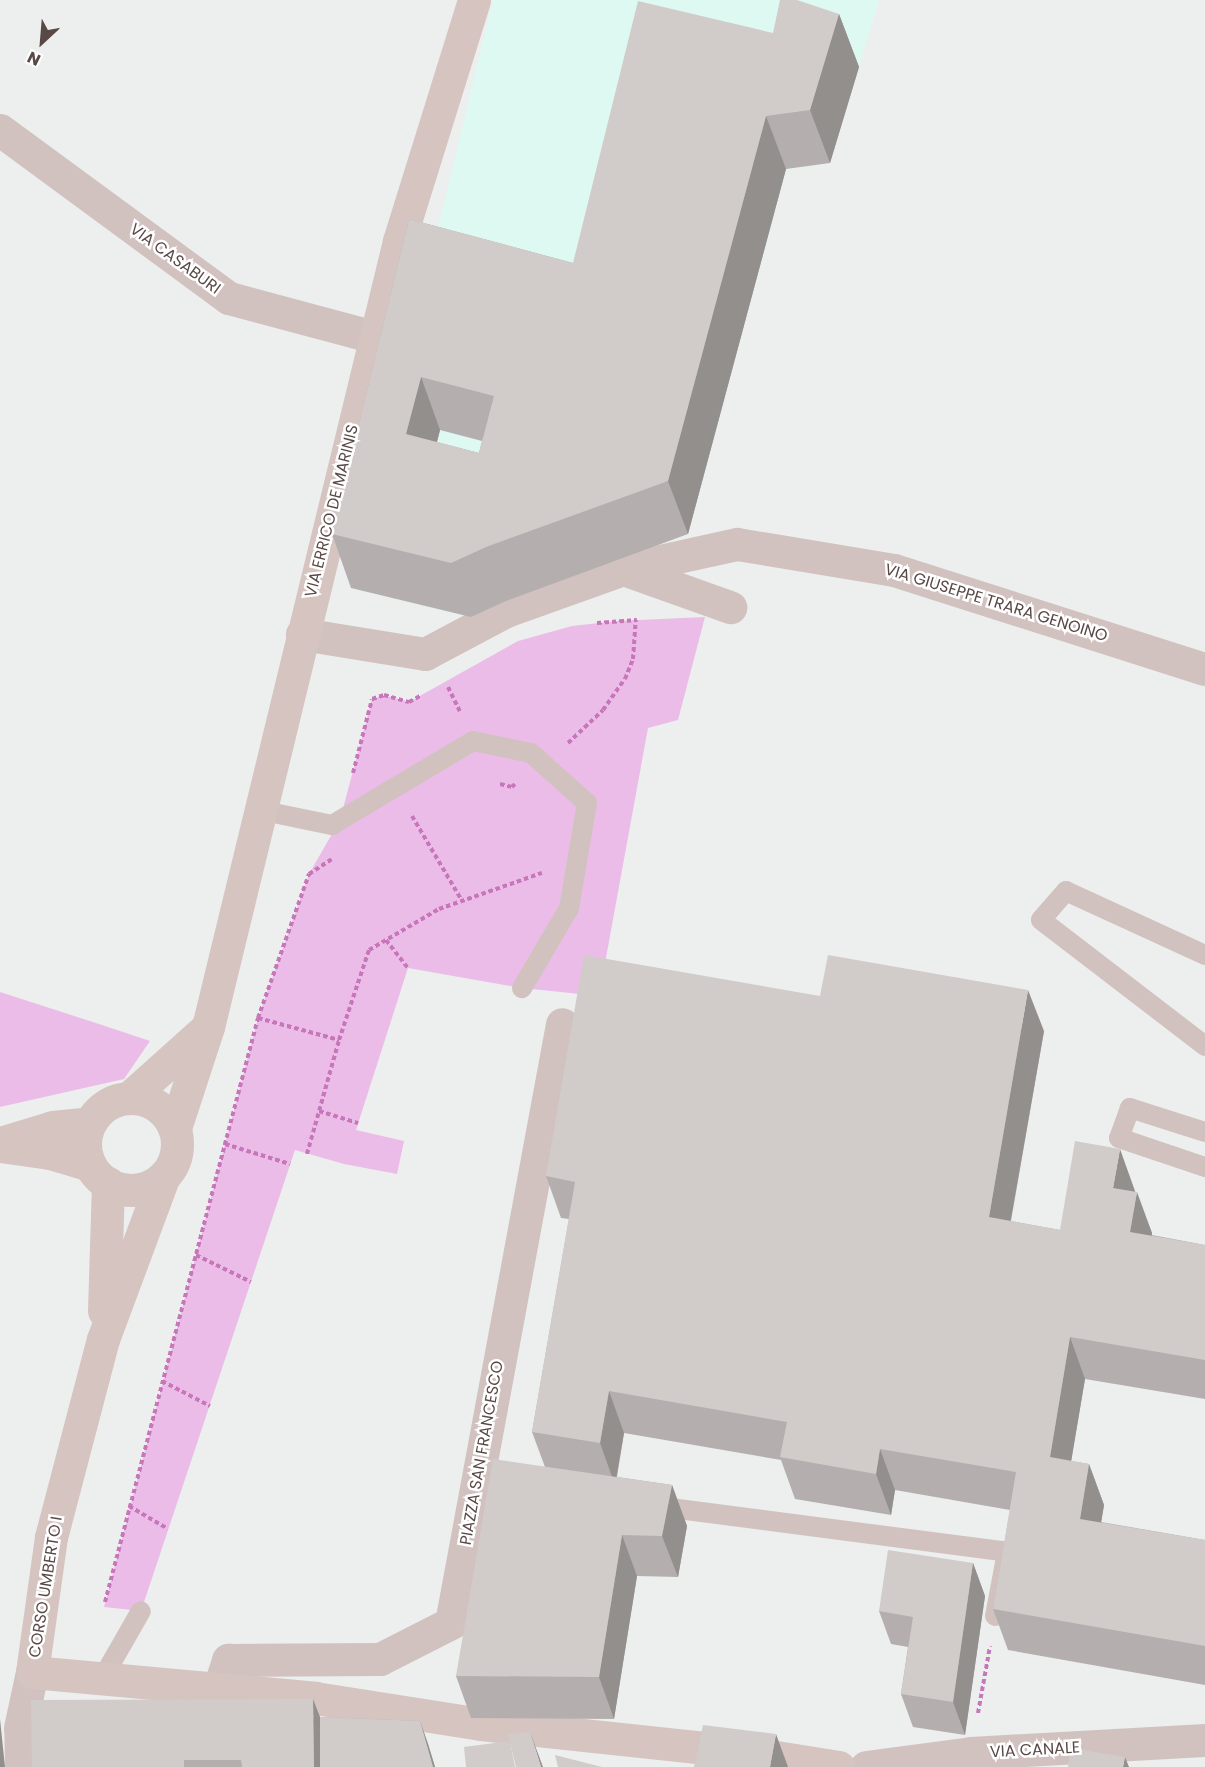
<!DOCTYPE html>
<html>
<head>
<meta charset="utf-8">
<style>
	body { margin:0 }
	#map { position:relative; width:1205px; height:1767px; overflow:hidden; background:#ecefee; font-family:Poppins,sans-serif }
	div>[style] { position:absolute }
	.medical>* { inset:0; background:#ddf9f2 }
	.green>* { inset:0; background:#ecbce9 }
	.path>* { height:4px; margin-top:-2px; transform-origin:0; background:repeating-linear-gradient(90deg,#c776b9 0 4.5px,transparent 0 7.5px) }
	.lane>* { height:20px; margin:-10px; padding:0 10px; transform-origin:10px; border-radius:10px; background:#d1c2c0 }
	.street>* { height:33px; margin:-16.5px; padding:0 16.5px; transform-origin:16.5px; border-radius:16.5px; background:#d1c2c0 }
	.secondary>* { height:33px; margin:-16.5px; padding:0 16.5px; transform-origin:16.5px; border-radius:16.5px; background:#d5c4c0 }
	.secondary>.ring { margin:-16.5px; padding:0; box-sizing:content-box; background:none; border:33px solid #d5c4c0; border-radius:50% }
	.wall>* { inset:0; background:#b4afae }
	.shaded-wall>* { inset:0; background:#928f8d }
	.building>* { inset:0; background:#d1ccca }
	span { translate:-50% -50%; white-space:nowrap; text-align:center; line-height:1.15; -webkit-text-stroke:5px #fff; paint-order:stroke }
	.street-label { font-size:16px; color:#594946 }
	.north { position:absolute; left:12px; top:12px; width:60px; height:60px; -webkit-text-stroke:4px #fff; paint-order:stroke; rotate:206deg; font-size:16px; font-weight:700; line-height:24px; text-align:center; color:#594946 }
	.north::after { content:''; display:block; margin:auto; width:21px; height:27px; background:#594946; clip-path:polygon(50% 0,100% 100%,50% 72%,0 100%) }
</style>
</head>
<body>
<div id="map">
	<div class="medical">
		<i style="clip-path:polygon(493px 0,879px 0,830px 163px,786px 170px,688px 534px,506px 601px,471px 617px,351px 588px)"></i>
	</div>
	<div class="green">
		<i style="clip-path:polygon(705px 617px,678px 720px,648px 728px,599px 996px,522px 988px,408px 968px,356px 1130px,404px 1141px,397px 1174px,344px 1164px,295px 1150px,141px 1611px,104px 1607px,258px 1018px,309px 874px,340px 820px,372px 699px,384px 695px,409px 702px,518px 641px,572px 626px,617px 621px)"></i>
		<i style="clip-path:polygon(0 992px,99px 1024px,150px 1041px,124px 1079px,0 1107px)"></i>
	</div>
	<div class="path">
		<i style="left:597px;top:623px;width:40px;rotate:-4.3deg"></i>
		<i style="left:448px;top:687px;width:28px;rotate:64deg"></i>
		<i style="left:568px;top:743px;width:48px;rotate:-43.3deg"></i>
		<i style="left:603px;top:710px;width:38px;rotate:-55deg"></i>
		<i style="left:625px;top:679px;width:22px;rotate:-68deg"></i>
		<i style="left:633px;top:659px;width:39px;rotate:-86deg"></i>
		<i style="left:353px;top:773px;width:76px;rotate:-75.6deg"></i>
		<i style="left:372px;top:699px;width:13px;rotate:-18deg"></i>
		<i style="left:384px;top:695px;width:26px;rotate:16deg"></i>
		<i style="left:409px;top:702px;width:13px;rotate:-29deg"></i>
		<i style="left:500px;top:784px;width:12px;rotate:14deg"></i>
		<i style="left:512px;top:787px;width:4px;rotate:-45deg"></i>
		<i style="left:412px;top:816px;width:99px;rotate:59.5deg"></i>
		<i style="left:386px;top:940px;width:36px;rotate:52deg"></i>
		<i style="left:258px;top:1018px;width:84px;rotate:15.2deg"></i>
		<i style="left:319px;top:1111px;width:41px;rotate:17.1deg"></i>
		<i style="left:225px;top:1144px;width:68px;rotate:17.1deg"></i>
		<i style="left:307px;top:1154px;width:118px;rotate:-74.3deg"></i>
		<i style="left:339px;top:1040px;width:95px;rotate:-71.6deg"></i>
		<i style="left:369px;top:950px;width:81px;rotate:-30.4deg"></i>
		<i style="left:439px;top:909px;width:109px;rotate:-19.3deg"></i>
		<i style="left:196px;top:1255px;width:61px;rotate:26.1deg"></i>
		<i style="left:162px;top:1381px;width:54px;rotate:27.5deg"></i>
		<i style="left:129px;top:1506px;width:45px;rotate:30.5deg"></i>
		<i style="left:105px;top:1602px;width:604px;rotate:-75.32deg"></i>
		<i style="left:258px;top:1018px;width:153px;rotate:-70.5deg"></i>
		<i style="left:309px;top:874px;width:27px;rotate:-33deg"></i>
		<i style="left:978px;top:1713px;width:68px;rotate:-79.8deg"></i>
	</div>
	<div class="lane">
		<i style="left:259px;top:810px;width:75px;rotate:11.6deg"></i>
		<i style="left:332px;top:825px;width:164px;rotate:-30.8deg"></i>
		<i style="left:473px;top:741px;width:59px;rotate:11.7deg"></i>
		<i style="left:531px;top:753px;width:75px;rotate:41.8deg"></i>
		<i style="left:587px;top:803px;width:107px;rotate:99.7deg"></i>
		<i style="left:569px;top:908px;width:93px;rotate:120.4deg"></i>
		<i style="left:1205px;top:955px;width:153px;rotate:-155.3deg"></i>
		<i style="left:1066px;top:891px;width:38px;rotate:131deg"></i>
		<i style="left:1041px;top:920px;width:207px;rotate:37.5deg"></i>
		<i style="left:1205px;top:1132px;width:79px;rotate:-162.3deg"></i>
		<i style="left:1130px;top:1108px;width:32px;rotate:110deg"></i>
		<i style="left:1119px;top:1138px;width:91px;rotate:18.6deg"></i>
		<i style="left:655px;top:1506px;width:355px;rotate:7.4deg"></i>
		<i style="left:1007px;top:1552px;width:65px;rotate:100.6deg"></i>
		<i style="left:102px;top:1679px;width:78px;rotate:-60.2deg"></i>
	</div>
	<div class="street">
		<i style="left:0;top:130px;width:284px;rotate:36.3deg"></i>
		<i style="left:229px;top:298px;width:151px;rotate:15deg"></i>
		<i style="left:623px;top:569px;width:114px;rotate:19.6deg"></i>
		<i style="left:302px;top:634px;width:125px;rotate:9.2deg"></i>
		<i style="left:425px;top:654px;width:92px;rotate:-28deg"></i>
		<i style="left:506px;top:611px;width:124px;rotate:-19.7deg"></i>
		<i style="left:623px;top:569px;width:117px;rotate:-12.4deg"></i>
		<i style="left:737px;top:544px;width:159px;rotate:9.4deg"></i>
		<i style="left:894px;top:570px;width:326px;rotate:17.7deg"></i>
		<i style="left:218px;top:1691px;width:33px;rotate:-72deg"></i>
		<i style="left:228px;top:1660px;width:152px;rotate:-0.4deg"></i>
		<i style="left:380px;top:1659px;width:80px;rotate:-26.9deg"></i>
		<i style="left:451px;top:1623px;width:609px;rotate:-79.5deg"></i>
		<i style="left:21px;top:1767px;width:39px;rotate:-91deg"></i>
		<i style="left:20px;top:1728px;width:57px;rotate:-77.9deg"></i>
		<i style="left:866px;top:1767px;width:106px;rotate:-7.6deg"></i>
		<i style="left:971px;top:1753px;width:234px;rotate:-3.2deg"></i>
	</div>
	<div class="secondary">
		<i style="left:130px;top:1097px;width:103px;rotate:-41.9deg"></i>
		<i class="ring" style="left:85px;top:1098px;width:59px;height:59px"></i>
		<i style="left:175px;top:1128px;width:106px;rotate:-71.9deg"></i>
		<i style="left:208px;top:1027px;width:809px;rotate:-76.34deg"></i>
		<i style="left:399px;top:241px;width:252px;rotate:-72.7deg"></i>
		<i style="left:4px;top:1142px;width:51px;rotate:-17deg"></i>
		<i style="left:53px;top:1127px;width:37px;rotate:-6deg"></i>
		<i style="left:0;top:1146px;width:50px;rotate:8deg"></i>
		<i style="left:50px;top:1153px;width:42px;rotate:16.7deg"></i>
		<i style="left:163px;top:1178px;width:172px;rotate:110.4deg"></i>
		<i style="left:103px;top:1339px;width:205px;rotate:104.7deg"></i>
		<i style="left:51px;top:1537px;width:136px;rotate:98deg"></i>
		<i style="left:32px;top:1672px;width:284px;rotate:5.2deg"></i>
		<i style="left:315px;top:1698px;width:168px;rotate:8.9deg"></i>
		<i style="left:481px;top:1724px;width:265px;rotate:6.1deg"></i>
		<i style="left:745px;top:1752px;width:95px;rotate:9.1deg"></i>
		<i style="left:104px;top:1311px;width:128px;rotate:-88.2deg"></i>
	</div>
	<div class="wall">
		<i style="clip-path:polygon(evenodd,839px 14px,859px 67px,830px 163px,786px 169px,688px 534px,506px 601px,471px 617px,351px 588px,332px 534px,409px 219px,573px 263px,773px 33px,839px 14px,440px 430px,482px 441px,479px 453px,437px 442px,440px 430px)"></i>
		<i style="clip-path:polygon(820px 996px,1044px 1031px,1011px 1221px,1060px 1230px,1135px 1191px,1152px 1233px,1152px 1235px,1205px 1245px,1205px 1399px,1085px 1379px,1071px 1461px,1089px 1464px,1104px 1505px,1101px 1522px,1205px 1540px,1205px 1685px,1008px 1650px,993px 1609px,1010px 1510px,895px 1490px,891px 1515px,795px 1499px,781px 1460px,624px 1433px,617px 1477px,672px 1485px,687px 1526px,678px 1577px,637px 1576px,614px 1719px,471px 1718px,456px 1676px,545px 1467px,532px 1432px,569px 1219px,561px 1218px,546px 1176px)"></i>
		<i style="clip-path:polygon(973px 1563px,985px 1596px,965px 1735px,913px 1727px,901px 1694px,908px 1647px,891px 1644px,879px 1611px)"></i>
		<i style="clip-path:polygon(320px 1717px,420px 1721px,428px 1744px,435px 1767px,32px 1767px)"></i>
	</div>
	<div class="shaded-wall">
		<i style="clip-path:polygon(839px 14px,859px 67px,830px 163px,810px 110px)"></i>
		<i style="clip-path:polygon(766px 116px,786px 169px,688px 534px,668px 481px)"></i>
		<i style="clip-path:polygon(421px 377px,440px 430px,425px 488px,406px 434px)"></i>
		<i style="clip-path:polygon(1028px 990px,1044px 1031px,1004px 1258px,989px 1217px)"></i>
		<i style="clip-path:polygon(1120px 1149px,1135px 1191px,1128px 1229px,1113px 1188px)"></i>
		<i style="clip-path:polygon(1137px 1192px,1152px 1233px,1145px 1273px,1130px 1232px)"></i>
		<i style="clip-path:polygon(1070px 1337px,1085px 1379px,1065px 1498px,1050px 1457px)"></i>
		<i style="clip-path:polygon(609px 1391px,624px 1433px,615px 1485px,600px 1443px)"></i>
		<i style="clip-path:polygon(880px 1449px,895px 1490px,891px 1515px,876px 1474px)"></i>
		<i style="clip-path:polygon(1089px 1464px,1104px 1505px,1095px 1560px,1080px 1519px)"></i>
		<i style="clip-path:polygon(672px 1485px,687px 1526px,678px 1577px,662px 1536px)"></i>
		<i style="clip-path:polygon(622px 1535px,637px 1576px,614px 1719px,599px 1677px)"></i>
		<i style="clip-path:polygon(973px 1563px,985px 1596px,965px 1735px,953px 1702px)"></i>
		<i style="clip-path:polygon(313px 1699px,329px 1740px,329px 1767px,314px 1767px)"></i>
		<i style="clip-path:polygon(0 1719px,5px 1767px,0 1767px)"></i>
		<i style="clip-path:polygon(420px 1721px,428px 1744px,435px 1767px,433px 1767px)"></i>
		<i style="clip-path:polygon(530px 1732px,543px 1767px,541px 1767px)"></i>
		<i style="clip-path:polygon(776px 1734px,788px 1767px,770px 1767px)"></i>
		<i style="clip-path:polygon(1125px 1757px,1129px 1767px,1123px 1767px)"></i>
	</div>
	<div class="building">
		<i style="clip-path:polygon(evenodd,780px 0,797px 0,839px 14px,810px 110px,766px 116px,668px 481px,486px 547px,451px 563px,332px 534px,409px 219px,573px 263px,638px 1px,773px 33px,780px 0,421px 377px,494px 396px,479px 453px,406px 434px,421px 377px)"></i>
		<i style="clip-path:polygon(584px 955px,820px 996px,828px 955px,1028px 990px,989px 1217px,1060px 1230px,1075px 1141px,1120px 1149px,1113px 1188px,1137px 1192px,1130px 1232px,1205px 1245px,1205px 1360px,1070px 1337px,1050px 1457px,1089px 1464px,1080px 1519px,1205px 1540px,1205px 1646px,993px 1609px,1016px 1472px,880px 1449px,876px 1474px,780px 1457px,787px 1422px,609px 1391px,600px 1443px,532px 1432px,575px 1182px,546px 1176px)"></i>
		<i style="clip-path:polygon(493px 1459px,672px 1485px,662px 1536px,622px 1535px,599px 1677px,456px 1676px)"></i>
		<i style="clip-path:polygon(888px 1550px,973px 1563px,953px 1702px,901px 1694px,913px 1617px,879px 1611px)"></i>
		<i style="clip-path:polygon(313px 1699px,314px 1767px,242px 1767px,241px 1760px,184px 1760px,184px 1767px,32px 1767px,31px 1700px)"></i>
		<i style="clip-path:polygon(320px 1717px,420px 1721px,433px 1767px,320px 1767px)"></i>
		<i style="clip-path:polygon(703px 1725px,776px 1734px,770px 1767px,694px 1767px)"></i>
		<i style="clip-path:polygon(530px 1732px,541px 1767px,516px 1767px,508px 1734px)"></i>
		<i style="clip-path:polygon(510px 1741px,515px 1767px,466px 1767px,464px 1747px)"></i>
		<i style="clip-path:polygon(1070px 1748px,1125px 1757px,1123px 1767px,1068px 1767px)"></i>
		<i style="clip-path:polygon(555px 1755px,602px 1767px,558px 1767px)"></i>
	</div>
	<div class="street-label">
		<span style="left:175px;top:259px;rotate:36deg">VIA CASABURI</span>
		<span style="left:332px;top:511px;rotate:-76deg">VIA ERRICO DE MARINIS</span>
		<span style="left:996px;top:603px;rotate:17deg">VIA GIUSEPPE TRARA GENOINO</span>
		<span style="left:482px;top:1453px;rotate:-80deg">PIAZZA SAN FRANCESCO</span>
		<span style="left:46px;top:1587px;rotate:-81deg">CORSO UMBERTO I</span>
		<span style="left:1035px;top:1750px;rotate:-3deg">VIA CANALE</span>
	</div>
	<div class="north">N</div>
</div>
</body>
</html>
